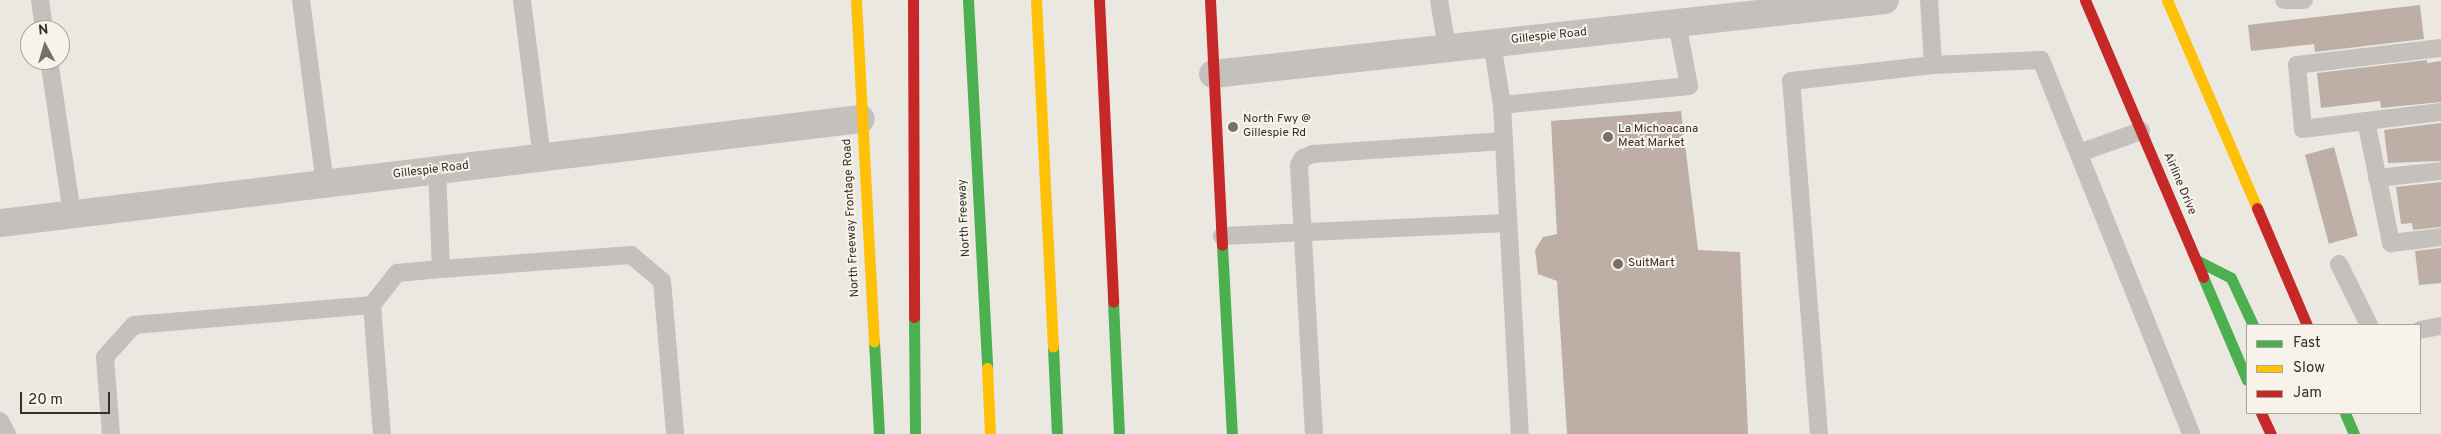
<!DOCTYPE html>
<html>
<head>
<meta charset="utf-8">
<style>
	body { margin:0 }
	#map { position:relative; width:2441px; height:434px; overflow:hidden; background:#ebe8e2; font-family:Overpass,sans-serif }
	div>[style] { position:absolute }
	.building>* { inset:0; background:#bdafa6; transform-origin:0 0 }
	.lane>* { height:18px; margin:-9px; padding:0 9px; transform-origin:9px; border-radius:9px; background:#c4c0bb }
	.street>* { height:28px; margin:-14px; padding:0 14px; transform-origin:14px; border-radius:14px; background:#c4c0bb }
	.fast>* { height:11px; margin:-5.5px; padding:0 5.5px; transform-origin:5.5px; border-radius:5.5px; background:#4caf50 }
	.slow>* { height:11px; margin:-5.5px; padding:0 5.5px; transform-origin:5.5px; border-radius:5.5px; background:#ffc107 }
	.jam>* { height:11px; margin:-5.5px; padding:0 5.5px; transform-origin:5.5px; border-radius:5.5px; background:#c62828 }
	.dots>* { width:14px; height:14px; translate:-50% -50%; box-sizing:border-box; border:2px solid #f7f3ea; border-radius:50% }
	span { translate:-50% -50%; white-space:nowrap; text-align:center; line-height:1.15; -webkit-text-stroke:4px #f7f3ea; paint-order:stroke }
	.street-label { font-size:12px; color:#352e29 }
	.poi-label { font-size:12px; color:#352e29 }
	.left { translate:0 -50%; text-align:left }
	.legend { position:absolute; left:2246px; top:324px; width:175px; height:90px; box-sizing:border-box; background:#f7f3ea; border:1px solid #a9a49d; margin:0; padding:6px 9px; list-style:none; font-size:15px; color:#352e29 }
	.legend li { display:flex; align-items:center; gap:10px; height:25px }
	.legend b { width:25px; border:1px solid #a9a49d }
	.north { position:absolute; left:20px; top:20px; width:50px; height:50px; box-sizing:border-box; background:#f7f3ea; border:1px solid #a9a49d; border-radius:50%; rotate:354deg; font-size:14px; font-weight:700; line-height:20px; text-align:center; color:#352e29 }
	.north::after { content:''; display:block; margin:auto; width:18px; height:22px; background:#756f6a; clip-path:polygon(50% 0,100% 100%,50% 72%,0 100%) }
	.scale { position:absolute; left:20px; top:392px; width:90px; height:22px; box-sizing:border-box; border:2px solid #352e29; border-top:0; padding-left:6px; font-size:15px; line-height:18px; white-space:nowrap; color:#352e29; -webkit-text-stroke:4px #f7f3ea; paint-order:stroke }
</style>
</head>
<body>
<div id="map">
	<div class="building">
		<i style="clip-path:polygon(2420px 5px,2424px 39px,2315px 52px,2314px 44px,2251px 51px,2248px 25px)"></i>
		<i style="clip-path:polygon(2427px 60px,2427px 63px,2441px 61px,2441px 102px,2381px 108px,2380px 101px,2321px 108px,2317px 73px)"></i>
		<i style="clip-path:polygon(1681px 111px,1698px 250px,1740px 252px,1748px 434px,1567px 434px,1557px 281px,1538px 274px,1535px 250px,1543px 237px,1557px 234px,1551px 121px)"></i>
		<i style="clip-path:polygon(2441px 123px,2441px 161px,2388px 163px,2384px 130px)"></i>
		<i style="left:2334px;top:147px;width:92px;height:30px;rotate:75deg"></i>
		<i style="clip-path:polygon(2441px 182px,2441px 227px,2413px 230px,2412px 223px,2401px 224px,2396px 187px)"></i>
		<i style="clip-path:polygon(2441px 248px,2441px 283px,2419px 285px,2415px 251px)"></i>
	</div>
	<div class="lane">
		<i style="left:40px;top:0;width:30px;rotate:82deg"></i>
		<i style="left:301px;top:0;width:186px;rotate:82.6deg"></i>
		<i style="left:522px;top:0;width:159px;rotate:82.8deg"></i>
		<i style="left:1439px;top:0;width:49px;rotate:80.5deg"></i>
		<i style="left:2284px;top:0;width:20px"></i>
		<i style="left:1492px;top:43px;width:63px;rotate:80.8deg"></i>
		<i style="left:1502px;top:105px;width:188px;rotate:-5.8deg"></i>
		<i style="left:1689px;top:86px;width:64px;rotate:-100.8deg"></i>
		<i style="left:2441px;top:48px;width:145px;rotate:173.3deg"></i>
		<i style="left:2297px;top:65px;width:64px;rotate:84.6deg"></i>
		<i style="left:2303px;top:129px;width:64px;rotate:-7.2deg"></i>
		<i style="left:2366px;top:121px;width:125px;rotate:78.4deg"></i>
		<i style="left:2391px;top:243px;width:50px;rotate:-6.8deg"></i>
		<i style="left:49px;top:60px;width:156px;rotate:81.5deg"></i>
		<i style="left:1933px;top:65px;width:108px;rotate:-2.7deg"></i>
		<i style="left:2041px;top:60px;width:403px;rotate:68.1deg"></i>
		<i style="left:1502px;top:105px;width:329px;rotate:86.9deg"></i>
		<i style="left:2366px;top:121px;width:76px;rotate:-6.8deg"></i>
		<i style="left:2079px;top:153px;width:66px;rotate:-19.5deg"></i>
		<i style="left:2377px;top:178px;width:64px;rotate:-6.2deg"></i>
		<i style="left:1222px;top:236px;width:286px;rotate:-2.6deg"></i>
		<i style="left:2339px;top:264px;width:68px;rotate:63.8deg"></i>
		<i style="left:441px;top:269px;width:191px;rotate:-4.2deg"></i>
		<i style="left:631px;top:255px;width:40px;rotate:40deg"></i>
		<i style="left:662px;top:281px;width:154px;rotate:85.1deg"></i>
		<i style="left:372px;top:305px;width:129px;rotate:85.6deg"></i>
		<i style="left:2420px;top:330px;width:21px;rotate:-11deg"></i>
		<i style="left:0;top:421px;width:15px;rotate:62deg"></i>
		<i style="left:111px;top:434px;width:77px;rotate:-94.5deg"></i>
		<i style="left:105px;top:357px;width:43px;rotate:-47.8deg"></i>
		<i style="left:134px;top:325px;width:239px;rotate:-4.8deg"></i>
		<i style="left:372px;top:305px;width:41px;rotate:-52deg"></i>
		<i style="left:397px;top:273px;width:44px;rotate:-5.2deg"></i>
		<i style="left:441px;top:269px;width:98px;rotate:-92.3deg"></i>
		<i style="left:1314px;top:434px;width:269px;rotate:-93.2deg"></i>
		<i style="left:1299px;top:165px;width:8px;rotate:-60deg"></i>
		<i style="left:1303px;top:158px;width:11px;rotate:-22deg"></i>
		<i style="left:1313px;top:154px;width:191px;rotate:-3.9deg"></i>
		<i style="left:1819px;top:434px;width:354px;rotate:-94.5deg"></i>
		<i style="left:1791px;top:81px;width:143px;rotate:-6.4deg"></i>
		<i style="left:1933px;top:65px;width:65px;rotate:-93.5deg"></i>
	</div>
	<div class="street">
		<i style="left:1213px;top:74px;width:676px;rotate:-6.28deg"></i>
		<i style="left:0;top:223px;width:867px;rotate:-6.89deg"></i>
	</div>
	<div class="fast">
		<i style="left:968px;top:0;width:368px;rotate:87deg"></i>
		<i style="left:1222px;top:245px;width:189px;rotate:87deg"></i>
		<i style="left:2196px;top:260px;width:39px;rotate:27deg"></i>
		<i style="left:2231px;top:278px;width:52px;rotate:64.9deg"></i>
		<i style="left:2203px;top:277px;width:112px;rotate:66.9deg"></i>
		<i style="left:1113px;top:302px;width:132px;rotate:87.4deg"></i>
		<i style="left:914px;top:317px;width:117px;rotate:89.5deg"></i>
		<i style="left:874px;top:342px;width:92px;rotate:86.9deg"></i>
		<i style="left:1053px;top:347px;width:87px;rotate:87.4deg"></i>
		<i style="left:2345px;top:413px;width:23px;rotate:67deg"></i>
	</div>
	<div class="slow">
		<i style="left:856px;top:0;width:342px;rotate:87deg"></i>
		<i style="left:1036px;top:0;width:347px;rotate:87.2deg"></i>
		<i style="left:2167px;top:0;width:227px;rotate:66.6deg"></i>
		<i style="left:987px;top:368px;width:66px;rotate:87.4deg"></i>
	</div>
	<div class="jam">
		<i style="left:913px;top:0;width:317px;rotate:89.8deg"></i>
		<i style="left:1099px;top:0;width:302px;rotate:87.3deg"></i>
		<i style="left:1210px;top:0;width:245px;rotate:87.2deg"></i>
		<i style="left:2085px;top:0;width:301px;rotate:66.9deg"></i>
		<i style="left:2257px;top:208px;width:127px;rotate:66.9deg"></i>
		<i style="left:2261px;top:413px;width:23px;rotate:65deg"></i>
	</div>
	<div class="dots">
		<i style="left:1233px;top:127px;background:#756f6a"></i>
		<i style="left:1608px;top:137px;background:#756f6a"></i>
		<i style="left:1618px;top:264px;background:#756f6a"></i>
	</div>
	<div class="street-label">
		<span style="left:1549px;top:37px;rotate:-6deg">Gillespie Road</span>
		<span style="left:431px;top:171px;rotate:-7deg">Gillespie Road</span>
		<span style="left:2179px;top:184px;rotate:67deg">Airline Drive</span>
		<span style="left:852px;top:218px;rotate:-93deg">North Freeway Frontage Road</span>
		<span style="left:965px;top:218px;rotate:-93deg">North Freeway</span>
	</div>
	<div class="poi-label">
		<span class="left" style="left:1243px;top:127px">North Fwy @<br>Gillespie Rd</span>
		<span class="left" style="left:1618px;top:137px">La Michoacana<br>Meat Market</span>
		<span class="left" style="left:1628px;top:264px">SuitMart</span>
	</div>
	<ul class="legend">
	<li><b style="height:6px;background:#4caf50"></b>Fast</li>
	<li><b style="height:6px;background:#ffc107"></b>Slow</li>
	<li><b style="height:6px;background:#c62828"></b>Jam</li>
	</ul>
	<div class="north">N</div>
	<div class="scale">20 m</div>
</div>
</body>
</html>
